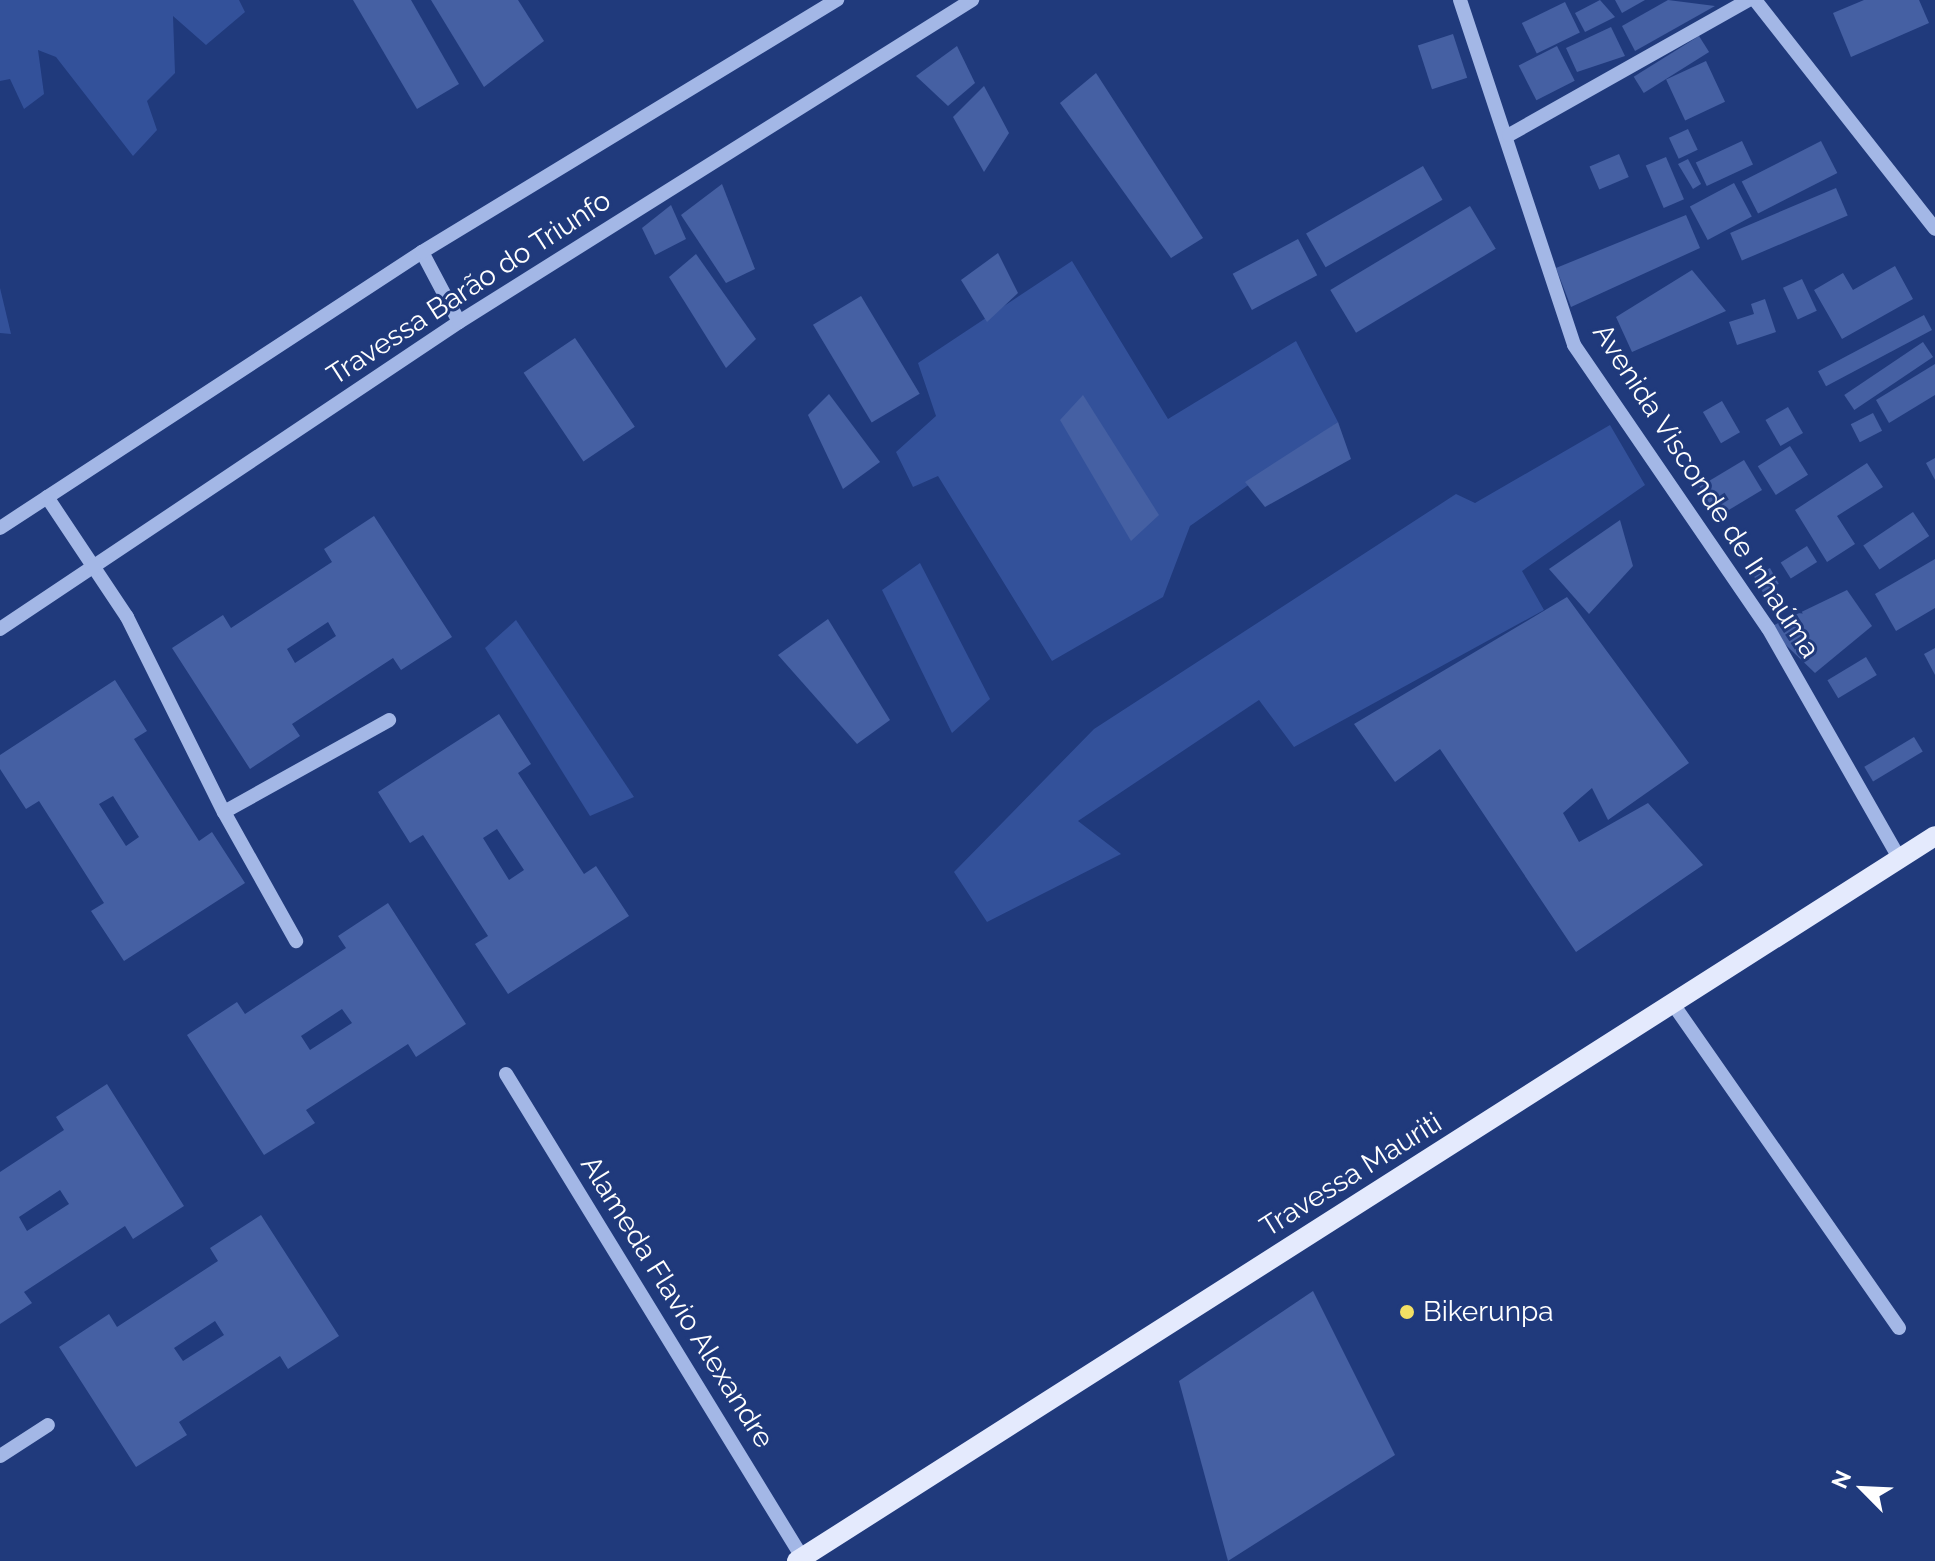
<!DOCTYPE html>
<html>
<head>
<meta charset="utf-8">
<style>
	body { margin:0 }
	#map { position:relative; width:1935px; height:1561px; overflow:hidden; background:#203a7c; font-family:Raleway,sans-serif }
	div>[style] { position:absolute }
	.green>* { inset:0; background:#33519a }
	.building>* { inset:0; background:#4560a3; transform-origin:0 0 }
	.minor>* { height:14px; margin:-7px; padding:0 7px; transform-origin:7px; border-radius:7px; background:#a3b7e6 }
	.major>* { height:20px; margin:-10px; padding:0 10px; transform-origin:10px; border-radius:10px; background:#e4eafd }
	.dots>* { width:22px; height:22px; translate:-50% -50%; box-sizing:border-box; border:4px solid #203a7c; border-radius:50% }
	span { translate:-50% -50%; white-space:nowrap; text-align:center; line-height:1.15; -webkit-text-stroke:6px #203a7c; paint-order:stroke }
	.street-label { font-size:28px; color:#fff }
	.poi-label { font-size:28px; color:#fff }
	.left { translate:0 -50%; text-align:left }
	.north { position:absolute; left:1823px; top:1449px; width:80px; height:80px; -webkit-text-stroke:6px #203a7c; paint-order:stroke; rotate:294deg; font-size:22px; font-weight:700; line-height:32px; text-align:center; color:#fff }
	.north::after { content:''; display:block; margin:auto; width:28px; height:36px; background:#fff; clip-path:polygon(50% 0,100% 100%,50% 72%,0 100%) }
</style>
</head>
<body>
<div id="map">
	<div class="green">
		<i style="clip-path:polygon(0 0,239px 0,245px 12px,206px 45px,173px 16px,175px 73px,147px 101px,157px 130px,133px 156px,56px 57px,38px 50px,44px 94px,24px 109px,10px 79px,0 81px)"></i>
		<i style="clip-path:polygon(1072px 261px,1168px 419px,1296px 341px,1338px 422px,1190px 526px,1163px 597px,1052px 661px,938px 476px,913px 487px,896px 452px,936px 416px,918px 363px)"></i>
		<i style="clip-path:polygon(0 288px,11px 334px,0 333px)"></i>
		<i style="clip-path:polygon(1610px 425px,1645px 485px,1522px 571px,1544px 610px,1294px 747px,1259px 700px,1078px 821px,1121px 854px,987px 922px,954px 872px,1094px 729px,1456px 494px,1475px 503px)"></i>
		<i style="clip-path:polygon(920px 563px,990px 699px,952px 733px,882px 590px)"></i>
		<i style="clip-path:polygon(516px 620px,634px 797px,590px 816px,485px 648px)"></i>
	</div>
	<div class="building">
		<i style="clip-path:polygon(353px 0,411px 0,459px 84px,417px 109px)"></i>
		<i style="clip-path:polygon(431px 0,518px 0,544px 41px,484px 87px)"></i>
		<i style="clip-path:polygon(1600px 0,1615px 17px,1585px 32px,1575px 13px)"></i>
		<i style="clip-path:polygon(1615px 0,1645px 0,1622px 13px)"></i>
		<i style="clip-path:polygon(1668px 0,1715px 6px,1635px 51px,1622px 26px)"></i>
		<i style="clip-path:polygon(1864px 0,1919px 0,1929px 23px,1851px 57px,1833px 13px)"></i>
		<i style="left:1565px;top:2px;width:34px;height:48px;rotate:64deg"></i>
		<i style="clip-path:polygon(1611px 27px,1625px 56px,1577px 72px,1566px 48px)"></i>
		<i style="left:1453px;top:34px;width:46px;height:37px;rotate:72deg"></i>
		<i style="left:1699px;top:36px;width:19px;height:77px;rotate:58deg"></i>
		<i style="clip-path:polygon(957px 46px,975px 83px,948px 106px,916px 76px)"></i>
		<i style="left:1557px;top:46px;width:39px;height:43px;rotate:63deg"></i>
		<i style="left:1706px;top:61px;width:45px;height:44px;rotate:65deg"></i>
		<i style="clip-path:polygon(1096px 73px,1203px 238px,1171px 258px,1060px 103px)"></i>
		<i style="clip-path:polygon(984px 86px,1009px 133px,984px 172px,953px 117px)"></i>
		<i style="left:1688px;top:129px;width:23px;height:21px;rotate:65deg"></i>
		<i style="left:1742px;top:141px;width:26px;height:51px;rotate:65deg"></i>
		<i style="left:1821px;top:141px;width:36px;height:89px;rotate:63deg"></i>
		<i style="left:1619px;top:154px;width:25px;height:32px;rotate:67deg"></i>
		<i style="left:1666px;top:157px;width:46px;height:22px;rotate:67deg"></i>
		<i style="clip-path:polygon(1688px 159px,1701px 184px,1693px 189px,1678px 164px)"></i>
		<i style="left:1423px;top:166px;width:39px;height:135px;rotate:60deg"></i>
		<i style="left:1734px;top:183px;width:38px;height:50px;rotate:62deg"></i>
		<i style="clip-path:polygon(722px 184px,755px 269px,726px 283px,681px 215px)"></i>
		<i style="left:1836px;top:188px;width:30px;height:115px;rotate:67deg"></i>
		<i style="clip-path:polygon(671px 205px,686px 239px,655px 255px,642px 228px)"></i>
		<i style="left:1470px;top:206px;width:50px;height:163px;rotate:59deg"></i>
		<i style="clip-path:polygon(1686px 215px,1700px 248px,1571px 307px,1556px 268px)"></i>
		<i style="left:1298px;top:239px;width:41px;height:74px;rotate:62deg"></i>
		<i style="clip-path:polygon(998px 253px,1018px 293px,987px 322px,961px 280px)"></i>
		<i style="clip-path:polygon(696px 254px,756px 339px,726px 368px,669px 277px)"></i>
		<i style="clip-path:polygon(1895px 266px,1913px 299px,1842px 339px,1814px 290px,1843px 273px,1853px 290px)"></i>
		<i style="clip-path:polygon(1692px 270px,1726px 311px,1632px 352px,1616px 317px)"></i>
		<i style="left:1802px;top:279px;width:35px;height:21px;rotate:65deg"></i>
		<i style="left:861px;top:296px;width:114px;height:56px;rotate:59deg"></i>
		<i style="clip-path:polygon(1765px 299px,1776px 332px,1737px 345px,1729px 322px,1754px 314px,1751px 304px)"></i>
		<i style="left:1924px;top:315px;width:17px;height:120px;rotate:62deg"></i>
		<i style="left:575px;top:338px;width:107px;height:62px;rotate:56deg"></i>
		<i style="left:1923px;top:342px;width:18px;height:95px;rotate:56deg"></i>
		<i style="clip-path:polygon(1935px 364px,1935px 395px,1889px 423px,1876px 400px)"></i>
		<i style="clip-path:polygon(829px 394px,880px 462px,843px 489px,808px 415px)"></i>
		<i style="clip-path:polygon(1083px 395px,1159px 515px,1131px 541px,1060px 420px)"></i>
		<i style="left:1722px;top:401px;width:36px;height:22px;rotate:60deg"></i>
		<i style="left:1788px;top:407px;width:30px;height:26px;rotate:60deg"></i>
		<i style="left:1873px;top:413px;width:20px;height:25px;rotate:63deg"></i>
		<i style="clip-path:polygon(1338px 422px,1351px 459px,1265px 507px,1245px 482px)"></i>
		<i style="left:1790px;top:446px;width:34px;height:38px;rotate:58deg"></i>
		<i style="clip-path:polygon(1935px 458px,1935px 480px,1926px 463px)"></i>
		<i style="left:1744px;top:460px;width:35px;height:52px;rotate:59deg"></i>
		<i style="clip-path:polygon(1867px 463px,1883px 487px,1837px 516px,1855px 544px,1827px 562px,1795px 510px)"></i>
		<i style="left:1913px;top:512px;width:29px;height:60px;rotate:56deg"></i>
		<i style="clip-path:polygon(evenodd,374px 516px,452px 637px,401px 670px,393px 658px,292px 724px,300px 736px,250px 769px,172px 648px,223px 615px,231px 628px,332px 562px,324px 549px,374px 516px,328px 622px,336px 636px,295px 663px,287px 649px,328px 622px)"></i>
		<i style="clip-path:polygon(1620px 520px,1633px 566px,1589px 614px,1549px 569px)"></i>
		<i style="left:1807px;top:546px;width:19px;height:31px;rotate:58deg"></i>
		<i style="clip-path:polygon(1935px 559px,1935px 608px,1896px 631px,1875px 594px)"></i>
		<i style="left:1770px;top:568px;width:18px;height:18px;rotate:61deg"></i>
		<i style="clip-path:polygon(1847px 590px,1872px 626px,1815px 673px,1768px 628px)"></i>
		<i style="clip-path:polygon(1567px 597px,1689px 763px,1608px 820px,1592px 788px,1563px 813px,1579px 842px,1648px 803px,1703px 865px,1576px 952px,1440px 749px,1395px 782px,1354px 724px)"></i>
		<i style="clip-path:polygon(828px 619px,890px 720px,857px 744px,778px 655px)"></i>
		<i style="clip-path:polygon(1935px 648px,1935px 675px,1924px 654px)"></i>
		<i style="left:1866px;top:657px;width:21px;height:45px;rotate:59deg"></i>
		<i style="clip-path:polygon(evenodd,115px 680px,147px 731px,134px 739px,199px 841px,212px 832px,245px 883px,124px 961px,91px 911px,104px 903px,39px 801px,26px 809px,0 769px,0 755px,115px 680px,113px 796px,139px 837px,126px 846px,99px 804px,113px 796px)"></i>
		<i style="clip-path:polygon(evenodd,499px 714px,531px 764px,518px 773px,584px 874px,596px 866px,629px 916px,508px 994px,475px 944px,488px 936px,423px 835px,410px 843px,378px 792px,499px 714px,497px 829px,524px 870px,509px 880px,483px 838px,497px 829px)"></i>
		<i style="left:1914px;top:737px;width:17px;height:58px;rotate:59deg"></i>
		<i style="clip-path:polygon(evenodd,388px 903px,466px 1024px,416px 1057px,408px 1044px,306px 1110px,315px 1123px,264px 1155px,187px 1035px,237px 1002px,245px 1014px,346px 948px,338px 936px,388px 903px,342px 1009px,352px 1023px,310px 1050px,301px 1036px,342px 1009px)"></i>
		<i style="clip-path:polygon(evenodd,107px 1084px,184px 1206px,133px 1239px,125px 1226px,24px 1292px,32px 1303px,0 1324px,0 1172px,64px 1130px,56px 1117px,107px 1084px,60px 1190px,69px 1204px,27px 1231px,19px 1217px,60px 1190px)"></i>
		<i style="clip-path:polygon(evenodd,261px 1215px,339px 1336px,288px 1369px,280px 1356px,179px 1422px,187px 1435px,136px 1467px,59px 1347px,109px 1314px,117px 1327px,218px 1261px,210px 1248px,261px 1215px,215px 1321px,224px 1335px,183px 1361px,174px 1348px,215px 1321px)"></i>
		<i style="clip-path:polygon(1313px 1291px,1395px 1455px,1228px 1561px,1179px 1381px)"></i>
	</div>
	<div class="minor">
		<i style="left:1460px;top:0;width:363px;rotate:71.7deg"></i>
		<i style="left:1574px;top:345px;width:343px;rotate:55.6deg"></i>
		<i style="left:1768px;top:628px;width:265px;rotate:60.3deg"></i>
		<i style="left:1755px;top:0;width:291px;rotate:51.8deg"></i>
		<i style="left:1509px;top:135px;width:275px;rotate:-29.4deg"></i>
		<i style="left:422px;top:252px;width:79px;rotate:62.1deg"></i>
		<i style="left:47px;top:497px;width:144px;rotate:56.3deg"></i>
		<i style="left:127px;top:617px;width:218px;rotate:63.6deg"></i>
		<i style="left:224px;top:812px;width:189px;rotate:-29.1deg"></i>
		<i style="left:0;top:528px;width:504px;rotate:-33.19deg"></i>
		<i style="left:422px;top:252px;width:486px;rotate:-31.3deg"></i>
		<i style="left:0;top:629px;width:552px;rotate:-33.78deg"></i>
		<i style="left:459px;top:322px;width:606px;rotate:-32.12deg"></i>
		<i style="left:224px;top:812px;width:148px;rotate:60.8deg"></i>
		<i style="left:1673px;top:1004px;width:395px;rotate:55.1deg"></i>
		<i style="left:506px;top:1074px;width:566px;rotate:58.5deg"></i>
		<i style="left:0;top:1456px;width:57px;rotate:-32.9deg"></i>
	</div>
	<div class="major">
		<i style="left:797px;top:1561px;width:1349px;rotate:-32.5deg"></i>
	</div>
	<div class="dots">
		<i style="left:1407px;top:1312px;background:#f3e064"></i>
	</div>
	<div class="street-label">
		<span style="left:469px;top:288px;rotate:-33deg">Travessa Barão do Triunfo</span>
		<span style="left:1706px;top:491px;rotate:57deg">Avenida Visconde de Inhaúma</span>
		<span style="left:1351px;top:1175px;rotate:-32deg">Travessa Mauriti</span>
		<span style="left:677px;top:1302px;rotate:58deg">Alameda Flavio Alexandre</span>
	</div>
	<div class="poi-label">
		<span class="left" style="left:1423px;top:1312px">Bikerunpa</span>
	</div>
	<div class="north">N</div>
</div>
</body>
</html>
